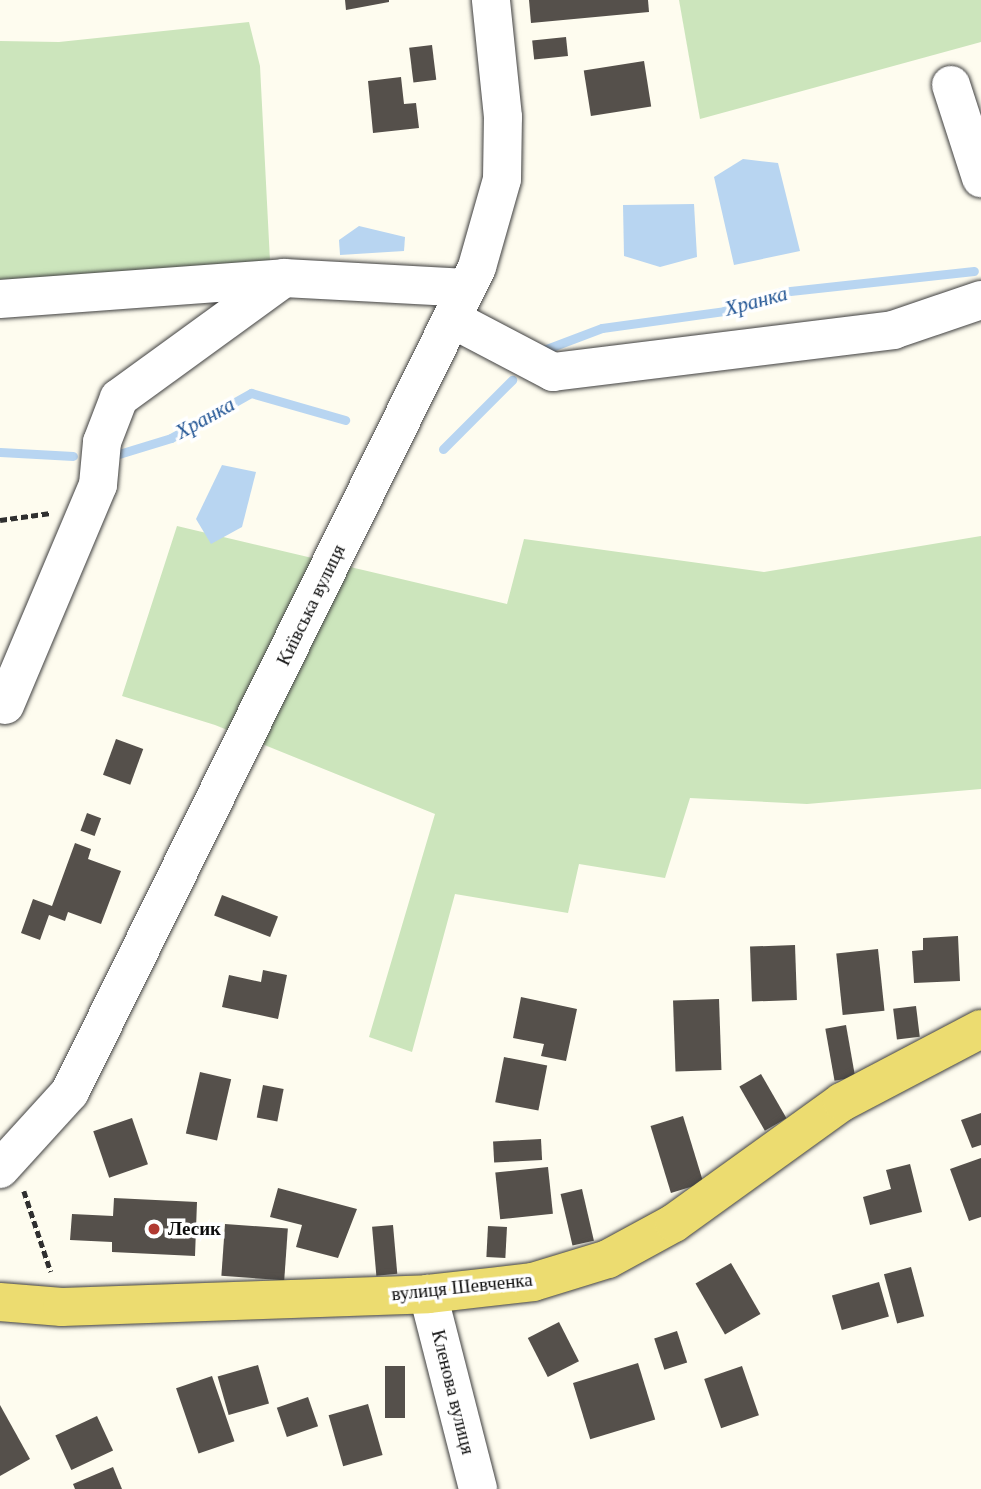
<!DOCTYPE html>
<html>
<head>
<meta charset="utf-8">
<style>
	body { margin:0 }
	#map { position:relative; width:981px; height:1489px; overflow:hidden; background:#fefcef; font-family:Georgia,serif }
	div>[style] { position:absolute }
	.green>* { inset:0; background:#cce5bc }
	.water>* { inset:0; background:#b8d5f1 }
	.stream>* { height:9px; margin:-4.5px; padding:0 4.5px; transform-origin:4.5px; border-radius:4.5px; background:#b8d5f1 }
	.building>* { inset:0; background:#55504b; transform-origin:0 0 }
	.path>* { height:4.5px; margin-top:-2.25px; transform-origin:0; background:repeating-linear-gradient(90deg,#2f2f2f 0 7px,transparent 0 10.5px) }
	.roads { filter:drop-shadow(0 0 2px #404040) drop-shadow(0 0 2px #404040) }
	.minor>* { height:38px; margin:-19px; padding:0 19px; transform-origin:19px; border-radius:19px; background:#fff }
	.major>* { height:38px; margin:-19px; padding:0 19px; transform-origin:19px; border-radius:19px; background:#ecdc70 }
	.dots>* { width:19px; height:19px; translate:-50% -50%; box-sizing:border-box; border:4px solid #fff; border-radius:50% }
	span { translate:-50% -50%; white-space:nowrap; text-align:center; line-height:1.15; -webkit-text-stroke:7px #fff; paint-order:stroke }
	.street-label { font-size:19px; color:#0d0d0d }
	.poi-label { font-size:19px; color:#0d0d0d; font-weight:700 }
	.left { translate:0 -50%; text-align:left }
	.water-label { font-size:21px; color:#225594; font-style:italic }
</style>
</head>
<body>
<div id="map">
	<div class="green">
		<i style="clip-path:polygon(679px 0,981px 0,981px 42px,700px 119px)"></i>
		<i style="clip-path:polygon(249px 22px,260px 66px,270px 261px,0 288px,0 41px,59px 42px)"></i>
		<i style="clip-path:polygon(177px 526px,507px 604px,524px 539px,764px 572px,981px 536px,981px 789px,807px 804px,690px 798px,665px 878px,579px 864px,568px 913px,455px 894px,412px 1052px,369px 1037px,435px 814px,215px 725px,122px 696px)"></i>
	</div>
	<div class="water">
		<i style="clip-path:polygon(743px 159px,778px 163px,800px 251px,734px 265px,714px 177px)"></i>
		<i style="clip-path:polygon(694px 204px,697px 257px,660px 267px,624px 256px,623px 205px)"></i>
		<i style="clip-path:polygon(359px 226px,405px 237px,404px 251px,340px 255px,339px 240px)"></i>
		<i style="clip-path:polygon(222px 465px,256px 472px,242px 527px,211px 544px,196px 519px)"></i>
	</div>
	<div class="stream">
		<i style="left:541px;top:351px;width:65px;rotate:-20.7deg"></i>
		<i style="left:602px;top:328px;width:123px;rotate:-7.9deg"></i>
		<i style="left:724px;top:311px;width:60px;rotate:-18.4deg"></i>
		<i style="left:781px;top:292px;width:194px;rotate:-6.2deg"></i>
		<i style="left:443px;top:449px;width:98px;rotate:-45deg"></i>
		<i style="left:0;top:452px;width:73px;rotate:3.1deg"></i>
		<i style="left:109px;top:457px;width:65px;rotate:-17deg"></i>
		<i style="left:171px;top:438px;width:92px;rotate:-29.4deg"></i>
		<i style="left:251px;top:393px;width:98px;rotate:16deg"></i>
	</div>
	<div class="building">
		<i style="clip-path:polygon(345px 0,389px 0,389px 2px,346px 10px)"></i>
		<i style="clip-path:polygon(529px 0,648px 0,649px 12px,531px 23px)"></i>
		<i style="left:566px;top:37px;width:19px;height:34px;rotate:84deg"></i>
		<i style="left:432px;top:45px;width:35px;height:23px;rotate:83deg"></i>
		<i style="left:644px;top:61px;width:46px;height:61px;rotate:81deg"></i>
		<i style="clip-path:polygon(401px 77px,404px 104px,416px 103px,419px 128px,373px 133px,368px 81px)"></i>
		<i style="left:116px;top:739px;width:29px;height:38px;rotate:20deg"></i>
		<i style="left:87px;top:813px;width:15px;height:19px;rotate:20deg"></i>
		<i style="clip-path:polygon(75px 843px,91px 849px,88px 859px,121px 871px,101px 924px,68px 912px,65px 921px,49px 915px,40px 940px,21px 933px,33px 899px,52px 906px)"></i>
		<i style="left:222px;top:895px;width:60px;height:22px;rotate:21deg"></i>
		<i style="clip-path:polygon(958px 936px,960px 981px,914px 983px,912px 951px,923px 950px,923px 938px)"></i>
		<i style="left:795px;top:945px;width:55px;height:45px;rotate:88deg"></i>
		<i style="left:878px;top:949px;width:62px;height:42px;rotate:84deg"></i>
		<i style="clip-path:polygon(263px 970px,287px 975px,278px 1019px,222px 1007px,229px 975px,261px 982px)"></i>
		<i style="clip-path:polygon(521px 997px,577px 1009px,566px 1061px,541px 1056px,544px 1044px,513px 1038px)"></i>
		<i style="left:719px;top:999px;width:71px;height:46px;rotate:88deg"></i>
		<i style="left:916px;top:1006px;width:31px;height:23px;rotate:83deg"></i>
		<i style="left:846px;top:1025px;width:53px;height:21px;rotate:80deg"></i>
		<i style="left:504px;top:1057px;width:44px;height:46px;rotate:11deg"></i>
		<i style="left:200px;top:1072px;width:32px;height:63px;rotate:13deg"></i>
		<i style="left:761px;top:1074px;width:51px;height:25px;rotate:60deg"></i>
		<i style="left:263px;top:1085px;width:21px;height:33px;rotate:11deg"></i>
		<i style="clip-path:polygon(981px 1113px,981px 1145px,972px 1148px,961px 1120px)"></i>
		<i style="left:683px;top:1116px;width:70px;height:34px;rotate:73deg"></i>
		<i style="left:132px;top:1118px;width:49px;height:41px;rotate:71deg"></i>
		<i style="left:541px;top:1139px;width:21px;height:48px;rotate:87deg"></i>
		<i style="clip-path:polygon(981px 1158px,981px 1217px,969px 1221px,950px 1169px)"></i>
		<i style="clip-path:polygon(910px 1164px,922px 1212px,870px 1225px,863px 1197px,891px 1189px,886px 1170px)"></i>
		<i style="left:548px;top:1167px;width:47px;height:53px;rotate:84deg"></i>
		<i style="clip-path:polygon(278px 1188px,357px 1209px,338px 1258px,296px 1247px,302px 1225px,270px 1217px)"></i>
		<i style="left:582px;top:1189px;width:53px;height:22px;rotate:77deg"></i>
		<i style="clip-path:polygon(114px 1198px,197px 1202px,195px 1256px,112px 1252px,112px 1242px,70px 1240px,72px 1214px,113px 1216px)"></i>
		<i style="left:225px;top:1224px;width:63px;height:52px;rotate:4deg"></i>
		<i style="left:393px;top:1225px;width:49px;height:21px;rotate:85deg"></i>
		<i style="left:488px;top:1226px;width:19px;height:31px;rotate:3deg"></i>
		<i style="left:731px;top:1263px;width:59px;height:41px;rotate:60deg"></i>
		<i style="left:911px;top:1267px;width:51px;height:28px;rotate:75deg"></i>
		<i style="left:879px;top:1282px;width:36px;height:49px;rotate:74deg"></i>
		<i style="left:559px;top:1322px;width:44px;height:35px;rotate:63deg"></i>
		<i style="left:677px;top:1331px;width:33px;height:24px;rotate:72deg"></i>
		<i style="left:638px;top:1363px;width:59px;height:68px;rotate:73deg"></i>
		<i style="left:258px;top:1365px;width:40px;height:42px;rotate:74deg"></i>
		<i style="left:385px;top:1366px;width:20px;height:52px"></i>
		<i style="left:742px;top:1366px;width:52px;height:40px;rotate:71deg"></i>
		<i style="left:212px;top:1376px;width:69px;height:38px;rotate:71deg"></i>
		<i style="left:308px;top:1397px;width:31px;height:33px;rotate:71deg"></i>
		<i style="left:368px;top:1404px;width:53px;height:41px;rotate:74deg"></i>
		<i style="clip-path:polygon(0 1405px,30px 1459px,0 1476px)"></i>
		<i style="left:97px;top:1416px;width:38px;height:46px;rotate:65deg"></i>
		<i style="clip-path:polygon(113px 1467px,122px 1489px,75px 1489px,73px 1484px)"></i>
	</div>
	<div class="path">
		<i style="left:0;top:520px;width:51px;rotate:-7.8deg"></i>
		<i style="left:24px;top:1191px;width:85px;rotate:71.6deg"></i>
	</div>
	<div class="roads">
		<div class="minor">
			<i style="left:951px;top:85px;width:98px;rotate:72.1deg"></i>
			<i style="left:0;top:299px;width:285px;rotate:-4.2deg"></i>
			<i style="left:284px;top:278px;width:183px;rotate:3.1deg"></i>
			<i style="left:452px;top:319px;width:114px;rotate:27.7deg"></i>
			<i style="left:553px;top:372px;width:343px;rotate:-7deg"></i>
			<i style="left:893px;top:330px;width:93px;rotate:-18.8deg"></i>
			<i style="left:5px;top:705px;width:239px;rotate:-67.1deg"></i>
			<i style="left:98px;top:485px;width:43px;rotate:-84.7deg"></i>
			<i style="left:102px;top:442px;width:47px;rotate:-68.9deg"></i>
			<i style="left:119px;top:398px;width:204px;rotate:-36deg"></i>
			<i style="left:0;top:1169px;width:104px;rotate:-47.7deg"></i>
			<i style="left:70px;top:1092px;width:920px;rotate:-63.74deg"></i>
			<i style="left:477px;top:267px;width:91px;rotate:-74.1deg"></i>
			<i style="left:502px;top:179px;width:62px;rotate:-89.1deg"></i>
			<i style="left:503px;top:117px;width:118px;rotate:-95.9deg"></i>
			<i style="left:428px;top:1294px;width:201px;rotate:75.6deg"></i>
		</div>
		<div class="major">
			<i style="left:0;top:1302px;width:62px;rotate:4.6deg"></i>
			<i style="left:62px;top:1307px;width:366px;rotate:-2deg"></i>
			<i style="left:428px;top:1294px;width:106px;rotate:-6.5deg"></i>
			<i style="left:533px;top:1282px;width:78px;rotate:-17deg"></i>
			<i style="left:608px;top:1259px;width:75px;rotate:-28.6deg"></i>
			<i style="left:674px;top:1223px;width:207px;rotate:-35.8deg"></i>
			<i style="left:842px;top:1102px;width:157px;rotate:-27.7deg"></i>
		</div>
	</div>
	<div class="dots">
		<i style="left:154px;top:1229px;background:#b13a32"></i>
	</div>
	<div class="street-label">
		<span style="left:311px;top:605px;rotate:-64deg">Київська вулиця</span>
		<span style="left:462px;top:1287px;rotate:-6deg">вулиця Шевченка</span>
		<span style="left:453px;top:1392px;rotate:76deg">Кленова вулиця</span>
	</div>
	<div class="poi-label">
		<span class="left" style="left:168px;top:1229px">Лесик</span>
	</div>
	<div class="water-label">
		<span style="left:756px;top:301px;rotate:-15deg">Хранка</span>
		<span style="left:205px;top:418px;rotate:-29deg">Хранка</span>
	</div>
</div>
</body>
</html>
